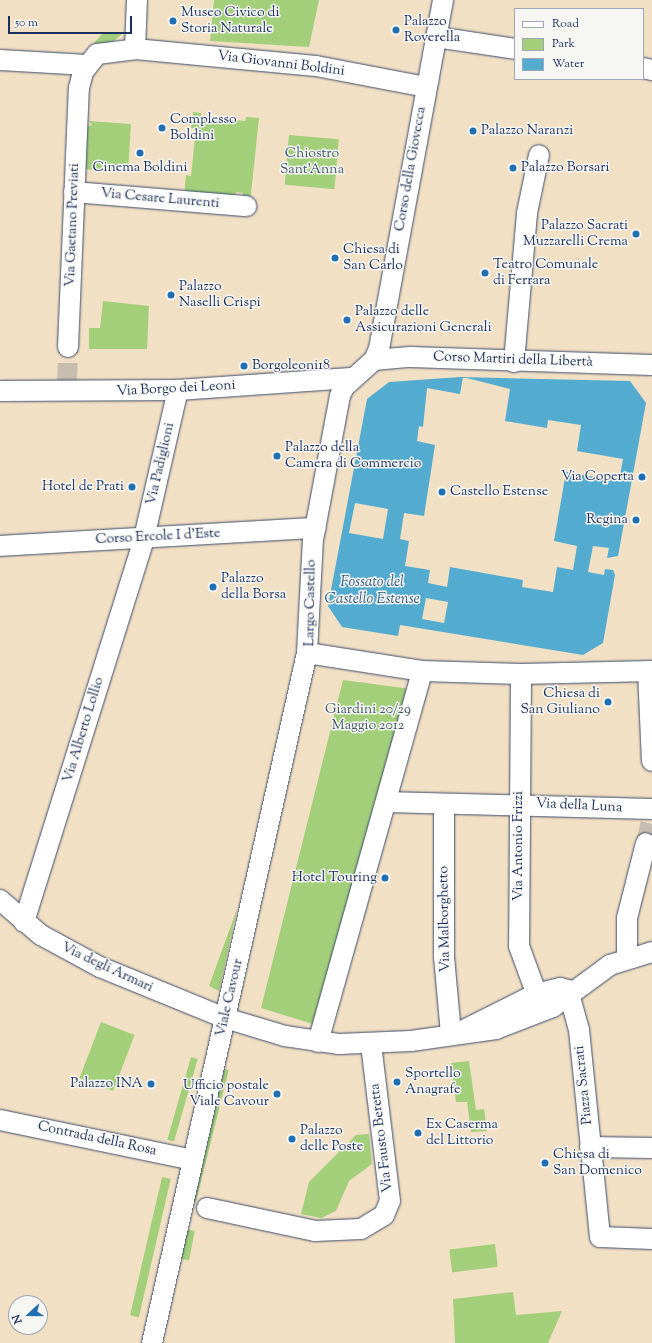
<!DOCTYPE html>
<html>
<head>
<meta charset="utf-8">
<style>
	body { margin:0 }
	#map { position:relative; width:652px; height:1343px; overflow:hidden; background:#f2e0c4; font-family:"Sorts Mill Goudy",serif }
	div>[style] { position:absolute }
	.green>* { inset:0; background:#a3cf7b; transform-origin:0 0 }
	.water>* { inset:0; background:#53acd0 }
	.minor-tunnel>* { height:20px; margin-top:-10px; transform-origin:0; background:repeating-linear-gradient(90deg,#c7bdb0 0 20px,transparent 0 30px) }
	.roads { filter:drop-shadow(0 0 1px #3b4a6d) drop-shadow(0 0 1px #3b4a6d) }
	.minor>* { height:20px; margin:-10px; padding:0 10px; transform-origin:10px; border-radius:10px; background:#fff }
	.dots>* { width:11px; height:11px; translate:-50% -50%; box-sizing:border-box; border:2px solid #f6f6f2; border-radius:50% }
	span { translate:-50% -50%; white-space:nowrap; text-align:center; line-height:1.15; -webkit-text-stroke:3px #f6f6f2; paint-order:stroke }
	.poi-label { font-size:14px; color:#1b2f5e }
	.left { translate:0 -50%; text-align:left }
	.right { translate:-100% -50%; text-align:right }
	.street-label { font-size:14px; color:#1b2f5e }
	.park-label { font-size:14px; color:#3d5765 }
	.water-label { font-size:15px; color:#2f5b86; font-style:italic }
	.legend { position:absolute; left:514px; top:8px; width:130px; height:72px; box-sizing:border-box; background:#f6f6f2; border:1px solid #9ea6b7; margin:0; padding:5px 7px; list-style:none; font-size:12px; color:#1b2f5e }
	.legend li { display:flex; align-items:center; gap:8px; height:20px }
	.legend b { width:20px; border:1px solid #9ea6b7 }
	.north { position:absolute; left:8px; top:1295px; width:40px; height:40px; box-sizing:border-box; background:#f6f6f2; border:1px solid #9ea6b7; border-radius:50%; rotate:249deg; font-size:11px; font-weight:700; line-height:16px; text-align:center; color:#1b2f5e }
	.north::after { content:''; display:block; margin:auto; width:14px; height:18px; background:#1f6fb2; clip-path:polygon(50% 0,100% 100%,50% 72%,0 100%) }
	.scale { position:absolute; left:8px; top:16px; width:124px; height:18px; box-sizing:border-box; border:2px solid #1b2f5e; border-top:0; padding-left:5px; font-size:12px; line-height:14px; white-space:nowrap; color:#1b2f5e; -webkit-text-stroke:3px #f6f6f2; paint-order:stroke }
</style>
</head>
<body>
<div id="map">
	<div class="green">
		<i style="clip-path:polygon(214px 0,319px 0,309px 47px,210px 41px)"></i>
		<i style="clip-path:polygon(103px 33px,122px 34px,111px 43px,93px 44px)"></i>
		<i style="clip-path:polygon(193px 112px,201px 113px,201px 117px,245px 121px,246px 117px,259px 118px,250px 203px,243px 202px,243px 193px,236px 192px,235px 202px,184px 196px,186px 175px,191px 176px,196px 129px,191px 128px)"></i>
		<i style="clip-path:polygon(89px 121px,131px 124px,128px 172px,82px 169px,86px 127px,92px 125px)"></i>
		<i style="left:289px;top:135px;width:50px;height:50px;rotate:5deg"></i>
		<i style="clip-path:polygon(103px 301px,149px 306px,147px 349px,89px 349px,89px 328px,100px 328px)"></i>
		<i style="clip-path:polygon(343px 680px,411px 689px,316px 1025px,261px 1008px)"></i>
		<i style="clip-path:polygon(237px 909px,219px 991px,209px 986px)"></i>
		<i style="left:101px;top:1022px;width:36px;height:60px;rotate:21deg"></i>
		<i style="left:191px;top:1057px;width:7px;height:86px;rotate:16deg"></i>
		<i style="clip-path:polygon(469px 1061px,476px 1110px,484px 1109px,487px 1131px,471px 1132px,467px 1102px,456px 1102px,451px 1063px)"></i>
		<i style="left:221px;top:1068px;width:8px;height:136px;rotate:14deg"></i>
		<i style="clip-path:polygon(369px 1134px,372px 1164px,349px 1181px,336px 1211px,321px 1218px,301px 1214px,309px 1182px,356px 1135px)"></i>
		<i style="left:162px;top:1177px;width:9px;height:142px;rotate:13deg"></i>
		<i style="left:185px;top:1229px;width:10px;height:30px;rotate:11deg"></i>
		<i style="left:495px;top:1244px;width:23px;height:46px;rotate:83deg"></i>
		<i style="clip-path:polygon(513px 1292px,516px 1315px,562px 1311px,548px 1343px,455px 1343px,453px 1299px)"></i>
	</div>
	<div class="water">
		<i style="clip-path:polygon(evenodd,460px 377px,630px 381px,646px 403px,618px 556px,607px 558px,609px 548px,593px 546px,588px 572px,604px 575px,605px 569px,613px 570px,615px 575px,603px 643px,583px 655px,400px 625px,398px 636px,342px 627px,328px 606px,367px 399px,389px 382px,460px 377px,463px 377px,510px 389px,505px 421px,547px 428px,548px 420px,581px 425px,577px 451px,623px 459px,619px 481px,566px 472px,554px 541px,577px 546px,573px 570px,557px 567px,553px 592px,522px 587px,523px 580px,450px 567px,447px 587px,433px 584px,428px 583px,430px 570px,405px 566px,409px 541px,400px 539px,404px 513px,424px 516px,435px 445px,417px 441px,419px 426px,423px 427px,427px 388px,460px 394px,463px 377px,460px 377px,355px 503px,388px 509px,383px 539px,349px 533px,355px 503px,460px 377px,426px 598px,448px 602px,444px 623px,422px 619px,426px 598px)"></i>
	</div>
	<div class="minor-tunnel">
		<i style="left:67px;top:383px;width:36px;rotate:-88deg"></i>
		<i style="left:646px;top:843px;width:28px;rotate:-77deg"></i>
	</div>
	<div class="roads">
		<div class="minor">
			<i style="left:436px;top:37px;width:80px;rotate:8.6deg"></i>
			<i style="left:135px;top:49px;width:49px;rotate:-87.7deg"></i>
			<i style="left:0;top:60px;width:87px;rotate:3.3deg"></i>
			<i style="left:643px;top:68px;width:9px;rotate:13deg"></i>
			<i style="left:74px;top:192px;width:173px;rotate:4.7deg"></i>
			<i style="left:68px;top:347px;width:259px;rotate:-87.6deg"></i>
			<i style="left:79px;top:88px;width:16px;rotate:-76deg"></i>
			<i style="left:83px;top:72px;width:23px;rotate:-52deg"></i>
			<i style="left:97px;top:54px;width:38px;rotate:-7deg"></i>
			<i style="left:135px;top:49px;width:106px;rotate:5.4deg"></i>
			<i style="left:241px;top:59px;width:75px;rotate:5.3deg"></i>
			<i style="left:316px;top:66px;width:112px;rotate:10.8deg"></i>
			<i style="left:374px;top:360px;width:36px;rotate:-5deg"></i>
			<i style="left:410px;top:357px;width:242px;rotate:1.9deg"></i>
			<i style="left:514px;top:362px;width:150px;rotate:-85deg"></i>
			<i style="left:527px;top:213px;width:59px;rotate:-78.3deg"></i>
			<i style="left:0;top:391px;width:178px;rotate:-0.3deg"></i>
			<i style="left:178px;top:390px;width:173px;rotate:-4deg"></i>
			<i style="left:0;top:546px;width:316px;rotate:-3.3deg"></i>
			<i style="left:307px;top:653px;width:116px;rotate:8.9deg"></i>
			<i style="left:422px;top:671px;width:99px;rotate:1.7deg"></i>
			<i style="left:521px;top:674px;width:131px;rotate:-1.3deg"></i>
			<i style="left:648px;top:671px;width:90px;rotate:87.5deg"></i>
			<i style="left:521px;top:674px;width:272px;rotate:90.4deg"></i>
			<i style="left:519px;top:946px;width:64px;rotate:69.9deg"></i>
			<i style="left:386px;top:802px;width:266px;rotate:1.5deg"></i>
			<i style="left:444px;top:804px;width:153px;rotate:90deg"></i>
			<i style="left:444px;top:957px;width:77px;rotate:84.8deg"></i>
			<i style="left:0;top:900px;width:54px;rotate:40.5deg"></i>
			<i style="left:41px;top:935px;width:67px;rotate:28.5deg"></i>
			<i style="left:100px;top:967px;width:135px;rotate:22.2deg"></i>
			<i style="left:225px;top:1018px;width:63px;rotate:16.7deg"></i>
			<i style="left:285px;top:1036px;width:55px;rotate:8.4deg"></i>
			<i style="left:339px;top:1044px;width:72px;rotate:-2.4deg"></i>
			<i style="left:411px;top:1041px;width:86px;rotate:-8deg"></i>
			<i style="left:496px;top:1029px;width:61px;rotate:-21.1deg"></i>
			<i style="left:553px;top:1007px;width:71px;rotate:-36.4deg"></i>
			<i style="left:610px;top:965px;width:44px;rotate:-17.2deg"></i>
			<i style="left:24px;top:922px;width:402px;rotate:-72.6deg"></i>
			<i style="left:144px;top:538px;width:152px;rotate:-77.1deg"></i>
			<i style="left:627px;top:958px;width:40px;rotate:-90deg"></i>
			<i style="left:627px;top:918px;width:77px;rotate:-75.8deg"></i>
			<i style="left:460px;top:1032px;width:85px;rotate:-26.6deg"></i>
			<i style="left:536px;top:994px;width:25px;rotate:-14deg"></i>
			<i style="left:560px;top:988px;width:8px;rotate:14deg"></i>
			<i style="left:568px;top:990px;width:41px;rotate:74.6deg"></i>
			<i style="left:579px;top:1030px;width:208px;rotate:84.2deg"></i>
			<i style="left:600px;top:1237px;width:52px;rotate:2.2deg"></i>
			<i style="left:318px;top:1042px;width:385px;rotate:-74.3deg"></i>
			<i style="left:0;top:1120px;width:197px;rotate:11.7deg"></i>
			<i style="left:590px;top:1147px;width:62px;rotate:0.9deg"></i>
			<i style="left:207px;top:1208px;width:110px;rotate:12deg"></i>
			<i style="left:315px;top:1231px;width:46px;rotate:-2.5deg"></i>
			<i style="left:361px;top:1229px;width:27px;rotate:-31deg"></i>
			<i style="left:384px;top:1215px;width:15px;rotate:-67deg"></i>
			<i style="left:390px;top:1201px;width:158px;rotate:-96.9deg"></i>
			<i style="left:152px;top:1343px;width:707px;rotate:-77.34deg"></i>
			<i style="left:307px;top:653px;width:113px;rotate:-87deg"></i>
			<i style="left:313px;top:540px;width:147px;rotate:-79.4deg"></i>
			<i style="left:340px;top:396px;width:10px;rotate:-66deg"></i>
			<i style="left:344px;top:387px;width:40px;rotate:-42deg"></i>
			<i style="left:374px;top:360px;width:12px;rotate:-66deg"></i>
			<i style="left:379px;top:349px;width:355px;rotate:-79.6deg"></i>
		</div>
	</div>
	<div class="dots">
		<i style="left:173px;top:21px;background:#1f6fb2"></i>
		<i style="left:396px;top:30px;background:#1f6fb2"></i>
		<i style="left:162px;top:128px;background:#1f6fb2"></i>
		<i style="left:473px;top:131px;background:#1f6fb2"></i>
		<i style="left:140px;top:153px;background:#1f6fb2"></i>
		<i style="left:513px;top:168px;background:#1f6fb2"></i>
		<i style="left:636px;top:234px;background:#1f6fb2"></i>
		<i style="left:335px;top:258px;background:#1f6fb2"></i>
		<i style="left:485px;top:273px;background:#1f6fb2"></i>
		<i style="left:171px;top:295px;background:#1f6fb2"></i>
		<i style="left:347px;top:320px;background:#1f6fb2"></i>
		<i style="left:244px;top:366px;background:#1f6fb2"></i>
		<i style="left:277px;top:456px;background:#1f6fb2"></i>
		<i style="left:642px;top:477px;background:#1f6fb2"></i>
		<i style="left:132px;top:487px;background:#1f6fb2"></i>
		<i style="left:442px;top:492px;background:#1f6fb2"></i>
		<i style="left:636px;top:520px;background:#1f6fb2"></i>
		<i style="left:213px;top:587px;background:#1f6fb2"></i>
		<i style="left:608px;top:702px;background:#1f6fb2"></i>
		<i style="left:385px;top:878px;background:#1f6fb2"></i>
		<i style="left:397px;top:1082px;background:#1f6fb2"></i>
		<i style="left:151px;top:1084px;background:#1f6fb2"></i>
		<i style="left:277px;top:1094px;background:#1f6fb2"></i>
		<i style="left:418px;top:1133px;background:#1f6fb2"></i>
		<i style="left:292px;top:1139px;background:#1f6fb2"></i>
		<i style="left:545px;top:1163px;background:#1f6fb2"></i>
	</div>
	<div class="poi-label">
		<span class="left" style="left:181px;top:21px">Museo Civico di<br>Storia Naturale</span>
		<span class="left" style="left:404px;top:30px">Palazzo<br>Roverella</span>
		<span class="left" style="left:170px;top:128px">Complesso<br>Boldini</span>
		<span class="left" style="left:481px;top:131px">Palazzo Naranzi</span>
		<span style="left:140px;top:168px">Cinema Boldini</span>
		<span class="left" style="left:521px;top:168px">Palazzo Borsari</span>
		<span class="right" style="left:628px;top:234px">Palazzo Sacrati<br>Muzzarelli Crema</span>
		<span class="left" style="left:343px;top:258px">Chiesa di<br>San Carlo</span>
		<span class="left" style="left:493px;top:273px">Teatro Comunale<br>di Ferrara</span>
		<span class="left" style="left:179px;top:295px">Palazzo<br>Naselli Crispi</span>
		<span class="left" style="left:355px;top:320px">Palazzo delle<br>Assicurazioni Generali</span>
		<span class="left" style="left:252px;top:366px">Borgoleoni18</span>
		<span class="left" style="left:285px;top:456px">Palazzo della<br>Camera di Commercio</span>
		<span class="right" style="left:634px;top:477px">Via Coperta</span>
		<span class="right" style="left:124px;top:487px">Hotel de Prati</span>
		<span class="left" style="left:450px;top:492px">Castello Estense</span>
		<span class="right" style="left:628px;top:520px">Regina</span>
		<span class="left" style="left:221px;top:587px">Palazzo<br>della Borsa</span>
		<span class="right" style="left:600px;top:702px">Chiesa di<br>San Giuliano</span>
		<span class="right" style="left:377px;top:878px">Hotel Touring</span>
		<span class="left" style="left:405px;top:1082px">Sportello<br>Anagrafe</span>
		<span class="right" style="left:143px;top:1084px">Palazzo INA</span>
		<span class="right" style="left:269px;top:1094px">Ufficio postale<br>Viale Cavour</span>
		<span class="left" style="left:426px;top:1133px">Ex Caserma<br>del Littorio</span>
		<span class="left" style="left:300px;top:1139px">Palazzo<br>delle Poste</span>
		<span class="left" style="left:553px;top:1163px">Chiesa di<br>San Domenico</span>
	</div>
	<div class="street-label">
		<span style="left:281px;top:64px;rotate:7deg">Via Giovanni Boldini</span>
		<span style="left:411px;top:169px;rotate:-80deg">Corso della Giovecca</span>
		<span style="left:160px;top:199px;rotate:5deg">Via Cesare Laurenti</span>
		<span style="left:73px;top:225px;rotate:-88deg">Via Gaetano Previati</span>
		<span style="left:513px;top:360px;rotate:2deg">Corso Martiri della Libertà</span>
		<span style="left:176px;top:389px;rotate:-3deg">Via Borgo dei Leoni</span>
		<span style="left:161px;top:464px;rotate:-77deg">Via Padiglioni</span>
		<span style="left:158px;top:537px;rotate:-3deg">Corso Ercole I d'Este</span>
		<span style="left:311px;top:603px;rotate:-89deg">Largo Castello</span>
		<span style="left:84px;top:730px;rotate:-73deg">Via Alberto Lollio</span>
		<span style="left:579px;top:806px;rotate:3deg">Via della Luna</span>
		<span style="left:519px;top:846px;rotate:-90deg">Via Antonio Frizzi</span>
		<span style="left:445px;top:919px;rotate:-91deg">Via Malborghetto</span>
		<span style="left:107px;top:968px;rotate:25deg">Via degli Armari</span>
		<span style="left:230px;top:998px;rotate:-77deg">Viale Cavour</span>
		<span style="left:584px;top:1085px;rotate:-96deg">Piazza Sacrati</span>
		<span style="left:382px;top:1138px;rotate:-97deg">Via Fausto Beretta</span>
		<span style="left:97px;top:1139px;rotate:12deg">Contrada della Rosa</span>
	</div>
	<div class="park-label">
		<span style="left:312px;top:162px">Chiostro<br>Sant'Anna</span>
		<span style="left:368px;top:718px">Giardini 20/29<br>Maggio 2012</span>
	</div>
	<div class="water-label">
		<span style="left:372px;top:591px">Fossato del<br>Castello Estense</span>
	</div>
	<ul class="legend">
	<li><b style="height:5px;background:#fff"></b>Road</li>
	<li><b style="height:11px;background:#a3cf7b"></b>Park</li>
	<li><b style="height:11px;background:#53acd0"></b>Water</li>
	</ul>
	<div class="north">N</div>
	<div class="scale">50 m</div>
</div>
</body>
</html>
